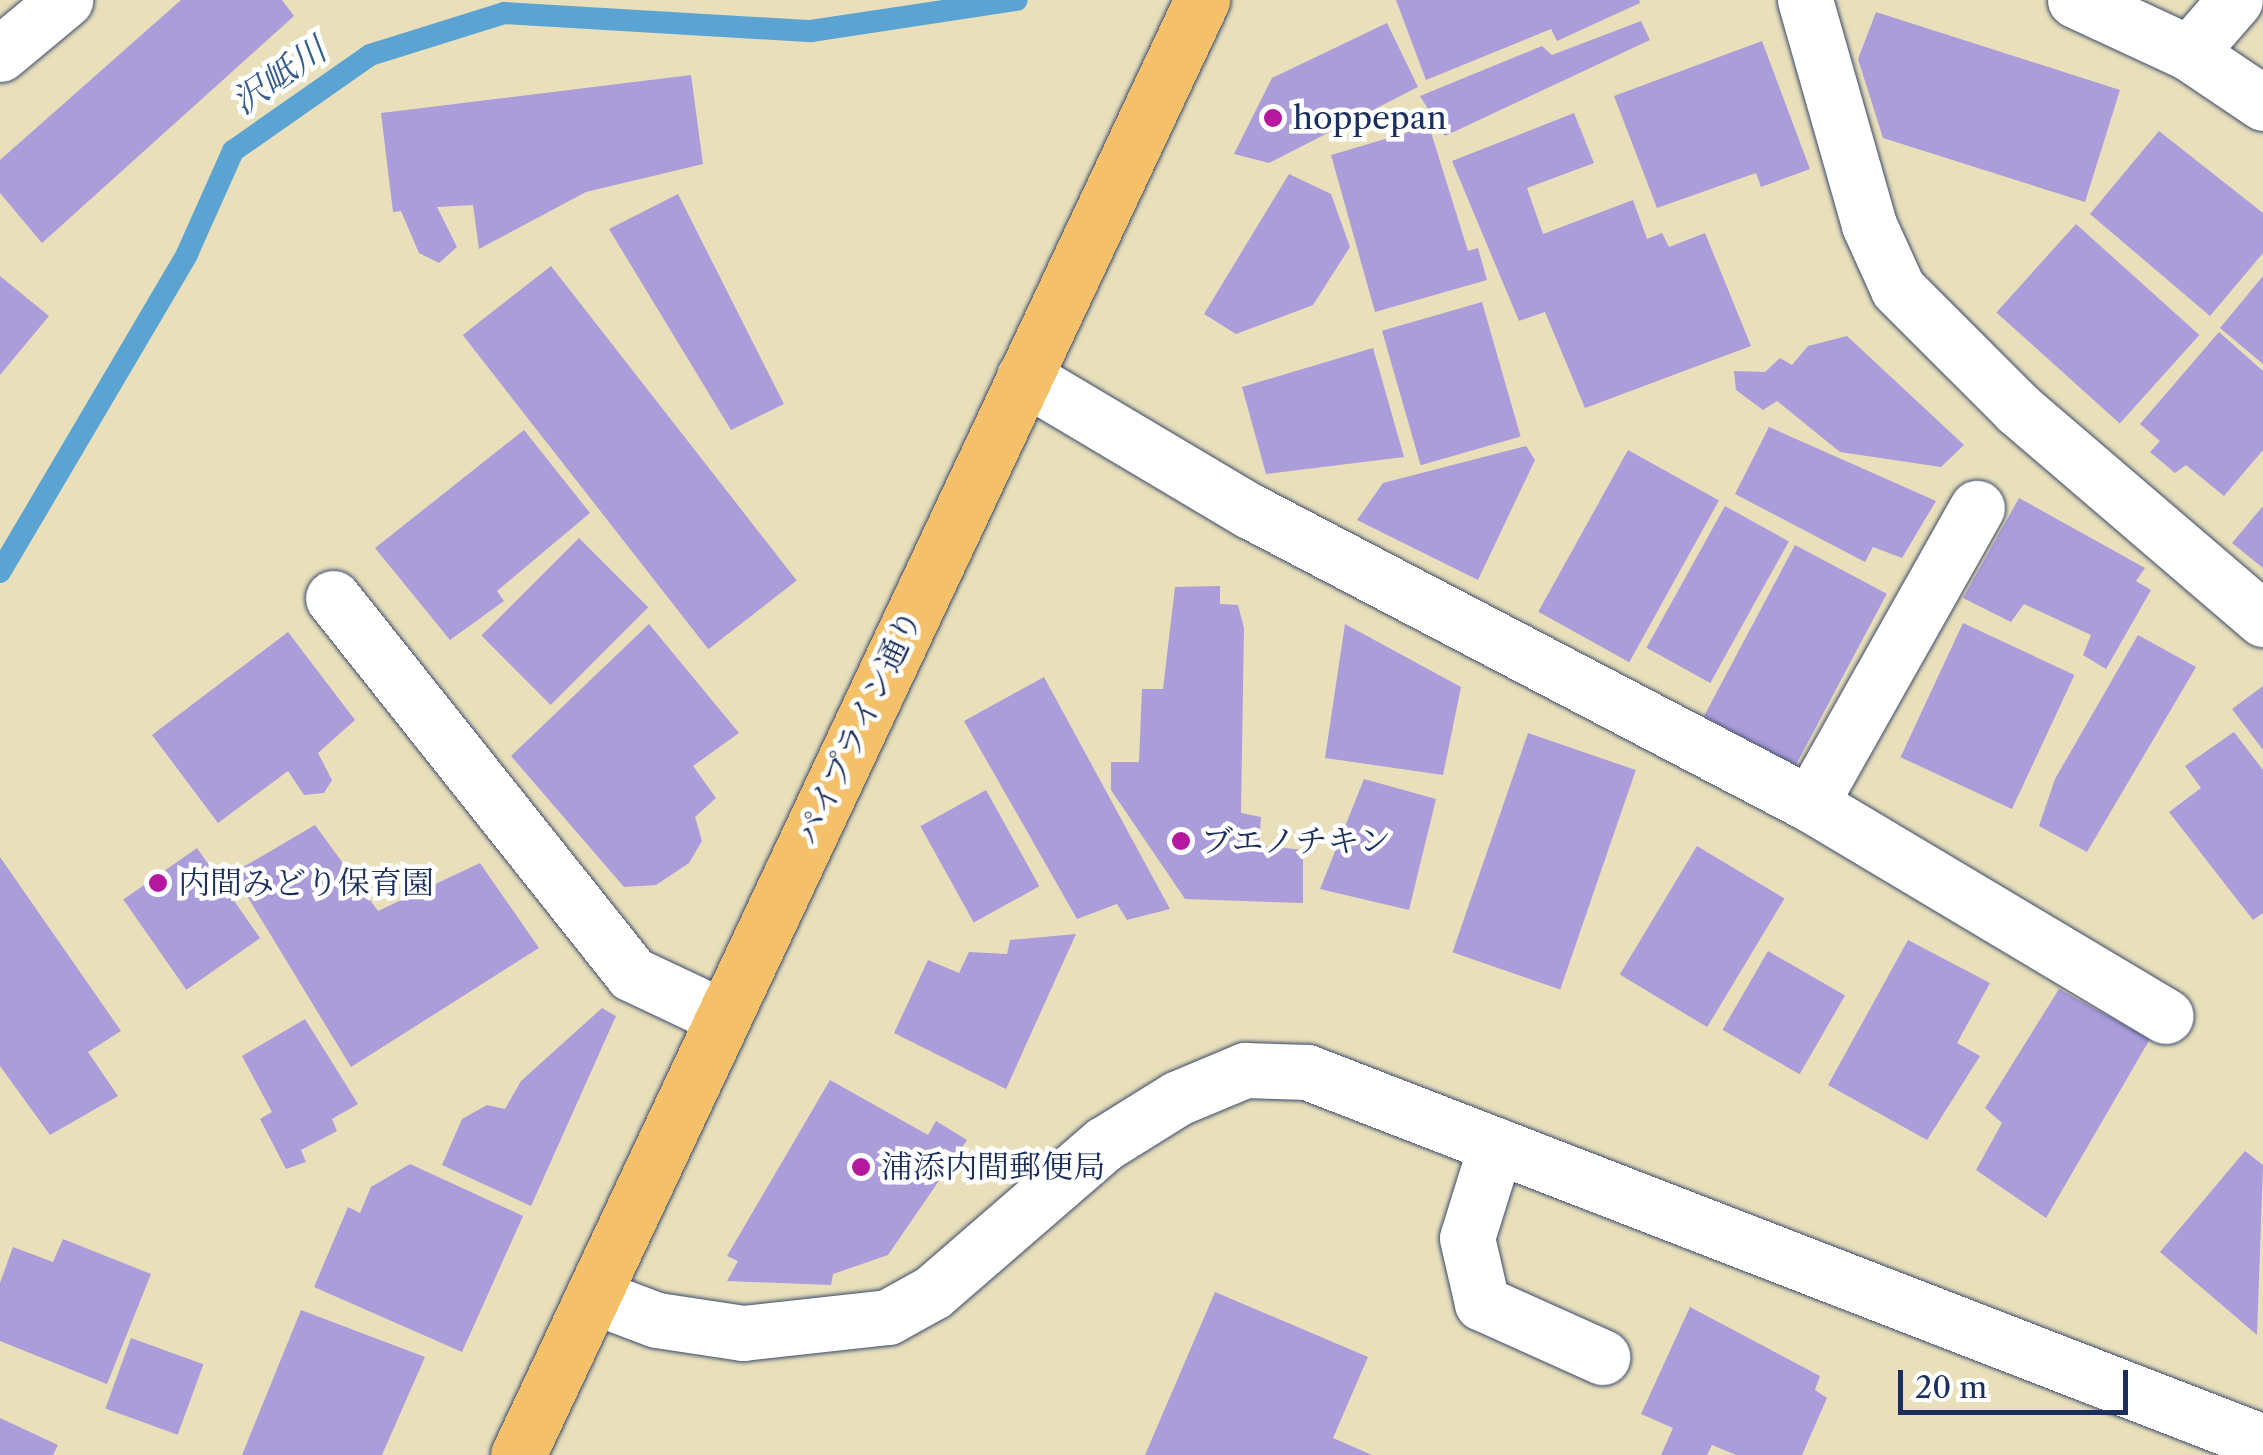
<!DOCTYPE html>
<html>
<head>
<meta charset="utf-8">
<style>
	body { margin:0 }
	#map { position:relative; width:2263px; height:1455px; overflow:hidden; background:#e9e0bb; font-family:"Libre Caslon Text","Noto Serif JP",serif }
	div>[style] { position:absolute }
	.stream>* { height:22px; margin:-11px; padding:0 11px; transform-origin:11px; border-radius:11px; background:#5ba3d2 }
	.building>* { inset:0; background:#ab9cda; transform-origin:0 0 }
	.roads { filter:drop-shadow(0 0 2px #3a4a6c) drop-shadow(0 0 2px #3a4a6c) }
	.minor>* { height:55px; margin:-27.5px; padding:0 27.5px; transform-origin:27.5px; border-radius:27.5px; background:#fff }
	.major>* { height:55px; margin:-27.5px; padding:0 27.5px; transform-origin:27.5px; border-radius:27.5px; background:#f4c16a }
	.dots>* { width:28px; height:28px; translate:-50% -50%; box-sizing:border-box; border:5px solid #fff; border-radius:50% }
	span { translate:-50% -50%; white-space:nowrap; text-align:center; line-height:1.15; -webkit-text-stroke:9px #fff; paint-order:stroke }
	.poi-label { font-size:32px; color:#1b2f5e }
	.left { translate:0 -50%; text-align:left }
	.street-label { font-size:32px; color:#1b2f5e }
	.water-label { font-size:35px; color:#355d8c; font-style:italic }
	.scale { position:absolute; left:1898px; top:1370px; width:230px; height:45px; box-sizing:border-box; border:5px solid #1b2f5e; border-top:0; padding-left:12px; font-size:30px; line-height:35px; white-space:nowrap; color:#1b2f5e; -webkit-text-stroke:8px #fff; paint-order:stroke }
</style>
</head>
<body>
<div id="map">
	<div class="stream">
		<i style="left:0;top:572px;width:369px;rotate:-59.5deg"></i>
		<i style="left:187px;top:254px;width:113px;rotate:-65.9deg"></i>
		<i style="left:233px;top:151px;width:167px;rotate:-35deg"></i>
		<i style="left:370px;top:55px;width:140px;rotate:-17.4deg"></i>
		<i style="left:504px;top:13px;width:308px;rotate:3.4deg"></i>
		<i style="left:811px;top:31px;width:208px;rotate:-8.6deg"></i>
	</div>
	<div class="building">
		<i style="clip-path:polygon(181px 0,282px 0,294px 16px,42px 243px,0 193px,0 160px)"></i>
		<i style="clip-path:polygon(1396px 0,1639px 0,1640px 3px,1557px 41px,1551px 29px,1426px 80px)"></i>
		<i style="clip-path:polygon(1876px 12px,2120px 90px,2085px 202px,1883px 138px,1858px 59px)"></i>
		<i style="clip-path:polygon(1641px 21px,1650px 40px,1445px 136px,1420px 96px,1542px 46px,1552px 55px)"></i>
		<i style="clip-path:polygon(1387px 23px,1418px 87px,1269px 163px,1234px 154px,1272px 78px)"></i>
		<i style="clip-path:polygon(1762px 41px,1810px 169px,1761px 187px,1756px 173px,1657px 208px,1614px 96px)"></i>
		<i style="clip-path:polygon(691px 75px,703px 164px,586px 192px,479px 249px,473px 205px,437px 207px,457px 247px,439px 263px,419px 253px,401px 211px,393px 212px,381px 113px)"></i>
		<i style="clip-path:polygon(1574px 113px,1594px 163px,1527px 188px,1543px 234px,1633px 200px,1647px 239px,1662px 233px,1669px 247px,1705px 233px,1751px 346px,1585px 408px,1545px 312px,1519px 321px,1452px 161px)"></i>
		<i style="clip-path:polygon(1429px 126px,1468px 251px,1478px 248px,1487px 280px,1375px 312px,1331px 155px)"></i>
		<i style="clip-path:polygon(2159px 131px,2263px 213px,2263px 253px,2210px 316px,2090px 214px)"></i>
		<i style="clip-path:polygon(1289px 174px,1331px 194px,1350px 247px,1313px 305px,1236px 334px,1204px 314px)"></i>
		<i style="clip-path:polygon(678px 194px,784px 404px,731px 430px,609px 229px)"></i>
		<i style="left:2076px;top:224px;width:166px;height:119px;rotate:42deg"></i>
		<i style="left:551px;top:266px;width:399px;height:112px;rotate:52deg"></i>
		<i style="clip-path:polygon(0 276px,49px 316px,0 375px)"></i>
		<i style="clip-path:polygon(2263px 276px,2263px 364px,2220px 328px)"></i>
		<i style="left:1482px;top:302px;width:140px;height:104px;rotate:74deg"></i>
		<i style="clip-path:polygon(2219px 332px,2263px 371px,2263px 450px,2224px 496px,2186px 465px,2175px 473px,2150px 452px,2160px 441px,2140px 424px)"></i>
		<i style="clip-path:polygon(1847px 336px,1964px 445px,1941px 467px,1840px 452px,1777px 401px,1763px 410px,1736px 390px,1734px 371px,1765px 372px,1780px 358px,1792px 365px,1808px 346px)"></i>
		<i style="clip-path:polygon(1373px 348px,1404px 457px,1266px 474px,1242px 387px)"></i>
		<i style="clip-path:polygon(1769px 427px,1936px 501px,1902px 558px,1873px 547px,1865px 562px,1735px 494px)"></i>
		<i style="clip-path:polygon(524px 430px,590px 513px,497px 591px,504px 601px,450px 640px,375px 548px)"></i>
		<i style="clip-path:polygon(1526px 446px,1535px 460px,1478px 580px,1357px 520px,1383px 483px)"></i>
		<i style="left:1628px;top:450px;width:104px;height:185px;rotate:29deg"></i>
		<i style="clip-path:polygon(2019px 498px,2145px 568px,2136px 581px,2151px 590px,2106px 669px,2083px 655px,2091px 635px,2024px 604px,2011px 622px,1963px 598px)"></i>
		<i style="left:1725px;top:506px;width:73px;height:162px;rotate:29deg"></i>
		<i style="clip-path:polygon(2263px 506px,2263px 568px,2232px 543px)"></i>
		<i style="left:579px;top:538px;width:98px;height:138px;rotate:45deg"></i>
		<i style="left:1795px;top:545px;width:104px;height:194px;rotate:28deg"></i>
		<i style="clip-path:polygon(1220px 586px,1220px 604px,1238px 605px,1244px 628px,1241px 813px,1261px 817px,1259px 845px,1303px 850px,1303px 903px,1185px 899px,1111px 790px,1111px 762px,1139px 762px,1142px 689px,1163px 689px,1175px 587px)"></i>
		<i style="left:1963px;top:623px;width:123px;height:148px;rotate:25deg"></i>
		<i style="clip-path:polygon(649px 624px,739px 733px,693px 766px,716px 798px,695px 817px,702px 841px,689px 863px,656px 885px,624px 887px,511px 756px)"></i>
		<i style="clip-path:polygon(1345px 624px,1461px 687px,1443px 775px,1325px 758px)"></i>
		<i style="clip-path:polygon(288px 632px,355px 720px,318px 753px,332px 780px,324px 793px,304px 795px,288px 771px,218px 823px,152px 735px)"></i>
		<i style="clip-path:polygon(2138px 635px,2196px 667px,2087px 852px,2039px 826px,2055px 779px)"></i>
		<i style="clip-path:polygon(1044px 677px,1170px 909px,1127px 920px,1117px 904px,1077px 919px,964px 721px)"></i>
		<i style="clip-path:polygon(2263px 686px,2263px 750px,2232px 709px)"></i>
		<i style="clip-path:polygon(2234px 732px,2263px 770px,2263px 913px,2253px 920px,2169px 812px,2201px 788px,2185px 766px)"></i>
		<i style="left:1528px;top:733px;width:114px;height:232px;rotate:19deg"></i>
		<i style="clip-path:polygon(1364px 779px,1436px 799px,1409px 910px,1320px 889px)"></i>
		<i style="left:986px;top:790px;width:110px;height:75px;rotate:61deg"></i>
		<i style="clip-path:polygon(315px 825px,378px 911px,480px 863px,539px 948px,351px 1067px,233px 873px)"></i>
		<i style="left:1697px;top:846px;width:102px;height:150px;rotate:31deg"></i>
		<i style="left:197px;top:848px;width:110px;height:90px;rotate:55deg"></i>
		<i style="clip-path:polygon(0 857px,121px 1031px,88px 1052px,118px 1096px,50px 1135px,0 1066px)"></i>
		<i style="clip-path:polygon(1076px 934px,1006px 1089px,894px 1033px,928px 960px,959px 973px,969px 952px,1007px 954px,1010px 940px)"></i>
		<i style="clip-path:polygon(1908px 940px,1990px 983px,1957px 1043px,1980px 1056px,1927px 1140px,1828px 1085px)"></i>
		<i style="left:1768px;top:951px;width:89px;height:91px;rotate:30deg"></i>
		<i style="clip-path:polygon(2059px 989px,2150px 1039px,2046px 1218px,1976px 1170px,2002px 1123px,1985px 1108px)"></i>
		<i style="clip-path:polygon(602px 1008px,616px 1016px,531px 1206px,442px 1165px,462px 1119px,487px 1105px,505px 1109px,521px 1081px)"></i>
		<i style="clip-path:polygon(305px 1019px,358px 1104px,332px 1119px,337px 1131px,301px 1150px,306px 1162px,286px 1169px,260px 1119px,272px 1112px,242px 1056px)"></i>
		<i style="clip-path:polygon(830px 1080px,928px 1135px,936px 1121px,967px 1140px,888px 1255px,833px 1274px,831px 1285px,727px 1281px,738px 1261px,727px 1256px)"></i>
		<i style="clip-path:polygon(2245px 1151px,2263px 1165px,2257px 1335px,2160px 1252px)"></i>
		<i style="clip-path:polygon(410px 1164px,523px 1216px,462px 1352px,314px 1287px,348px 1207px,360px 1213px,371px 1187px)"></i>
		<i style="clip-path:polygon(63px 1239px,151px 1274px,107px 1384px,0 1341px,0 1283px,13px 1247px,53px 1262px)"></i>
		<i style="clip-path:polygon(1215px 1292px,1368px 1357px,1333px 1438px,1372px 1455px,1145px 1455px)"></i>
		<i style="clip-path:polygon(1690px 1307px,1820px 1376px,1815px 1390px,1827px 1398px,1802px 1455px,1736px 1455px,1712px 1445px,1707px 1455px,1661px 1455px,1673px 1428px,1641px 1414px)"></i>
		<i style="clip-path:polygon(301px 1310px,425px 1357px,382px 1455px,242px 1455px)"></i>
		<i style="left:131px;top:1338px;width:77px;height:75px;rotate:20deg"></i>
		<i style="clip-path:polygon(0 1418px,58px 1445px,53px 1455px,0 1455px)"></i>
	</div>
	<div class="roads">
		<div class="minor">
			<i style="left:1805px;top:0;width:234px;rotate:74.1deg"></i>
			<i style="left:1869px;top:225px;width:70px;rotate:65.6deg"></i>
			<i style="left:1898px;top:289px;width:170px;rotate:45deg"></i>
			<i style="left:2018px;top:409px;width:323px;rotate:40.6deg"></i>
			<i style="left:2075px;top:0;width:126px;rotate:24.9deg"></i>
			<i style="left:2189px;top:53px;width:89px;rotate:34deg"></i>
			<i style="left:2189px;top:53px;width:70px;rotate:-49deg"></i>
			<i style="left:0;top:54px;width:85px;rotate:-39.7deg"></i>
			<i style="left:1024px;top:377px;width:263px;rotate:30.7deg"></i>
			<i style="left:1250px;top:511px;width:632px;rotate:27.62deg"></i>
			<i style="left:1810px;top:804px;width:414px;rotate:30.8deg"></i>
			<i style="left:333px;top:598px;width:480px;rotate:51.5deg"></i>
			<i style="left:632px;top:974px;width:101px;rotate:25.3deg"></i>
			<i style="left:1810px;top:804px;width:340px;rotate:-60.6deg"></i>
			<i style="left:1496px;top:1145px;width:97px;rotate:107.3deg"></i>
			<i style="left:1467px;top:1238px;width:67px;rotate:77deg"></i>
			<i style="left:1482px;top:1303px;width:132px;rotate:24.2deg"></i>
			<i style="left:593px;top:1296px;width:68px;rotate:20.6deg"></i>
			<i style="left:657px;top:1320px;width:87px;rotate:8.6deg"></i>
			<i style="left:743px;top:1333px;width:146px;rotate:-6.3deg"></i>
			<i style="left:888px;top:1317px;width:51px;rotate:-29.1deg"></i>
			<i style="left:933px;top:1292px;width:226px;rotate:-40.9deg"></i>
			<i style="left:1104px;top:1144px;width:87px;rotate:-31.9deg"></i>
			<i style="left:1178px;top:1098px;width:73px;rotate:-22.7deg"></i>
			<i style="left:1245px;top:1070px;width:62px;rotate:1.8deg"></i>
			<i style="left:1307px;top:1072px;width:1025px;rotate:21.16deg"></i>
		</div>
		<div class="major">
			<i style="left:518px;top:1455px;width:1608px;rotate:-64.82deg"></i>
		</div>
	</div>
	<div class="dots">
		<i style="left:1273px;top:118px;background:#b5179e"></i>
		<i style="left:1181px;top:841px;background:#b5179e"></i>
		<i style="left:158px;top:883px;background:#b5179e"></i>
		<i style="left:861px;top:1167px;background:#b5179e"></i>
	</div>
	<div class="poi-label">
		<span class="left" style="left:1293px;top:118px">hoppepan</span>
		<span class="left" style="left:1201px;top:841px">ブエノチキン</span>
		<span class="left" style="left:178px;top:883px">内間みどり保育園</span>
		<span class="left" style="left:881px;top:1167px">浦添内間郵便局</span>
	</div>
	<div class="street-label">
		<span style="left:859px;top:727px;rotate:-65deg">パイプライン通り</span>
	</div>
	<div class="water-label">
		<span style="left:279px;top:76px;rotate:-35deg">沢岻川</span>
	</div>
	<div class="scale">20 m</div>
</div>
</body>
</html>
